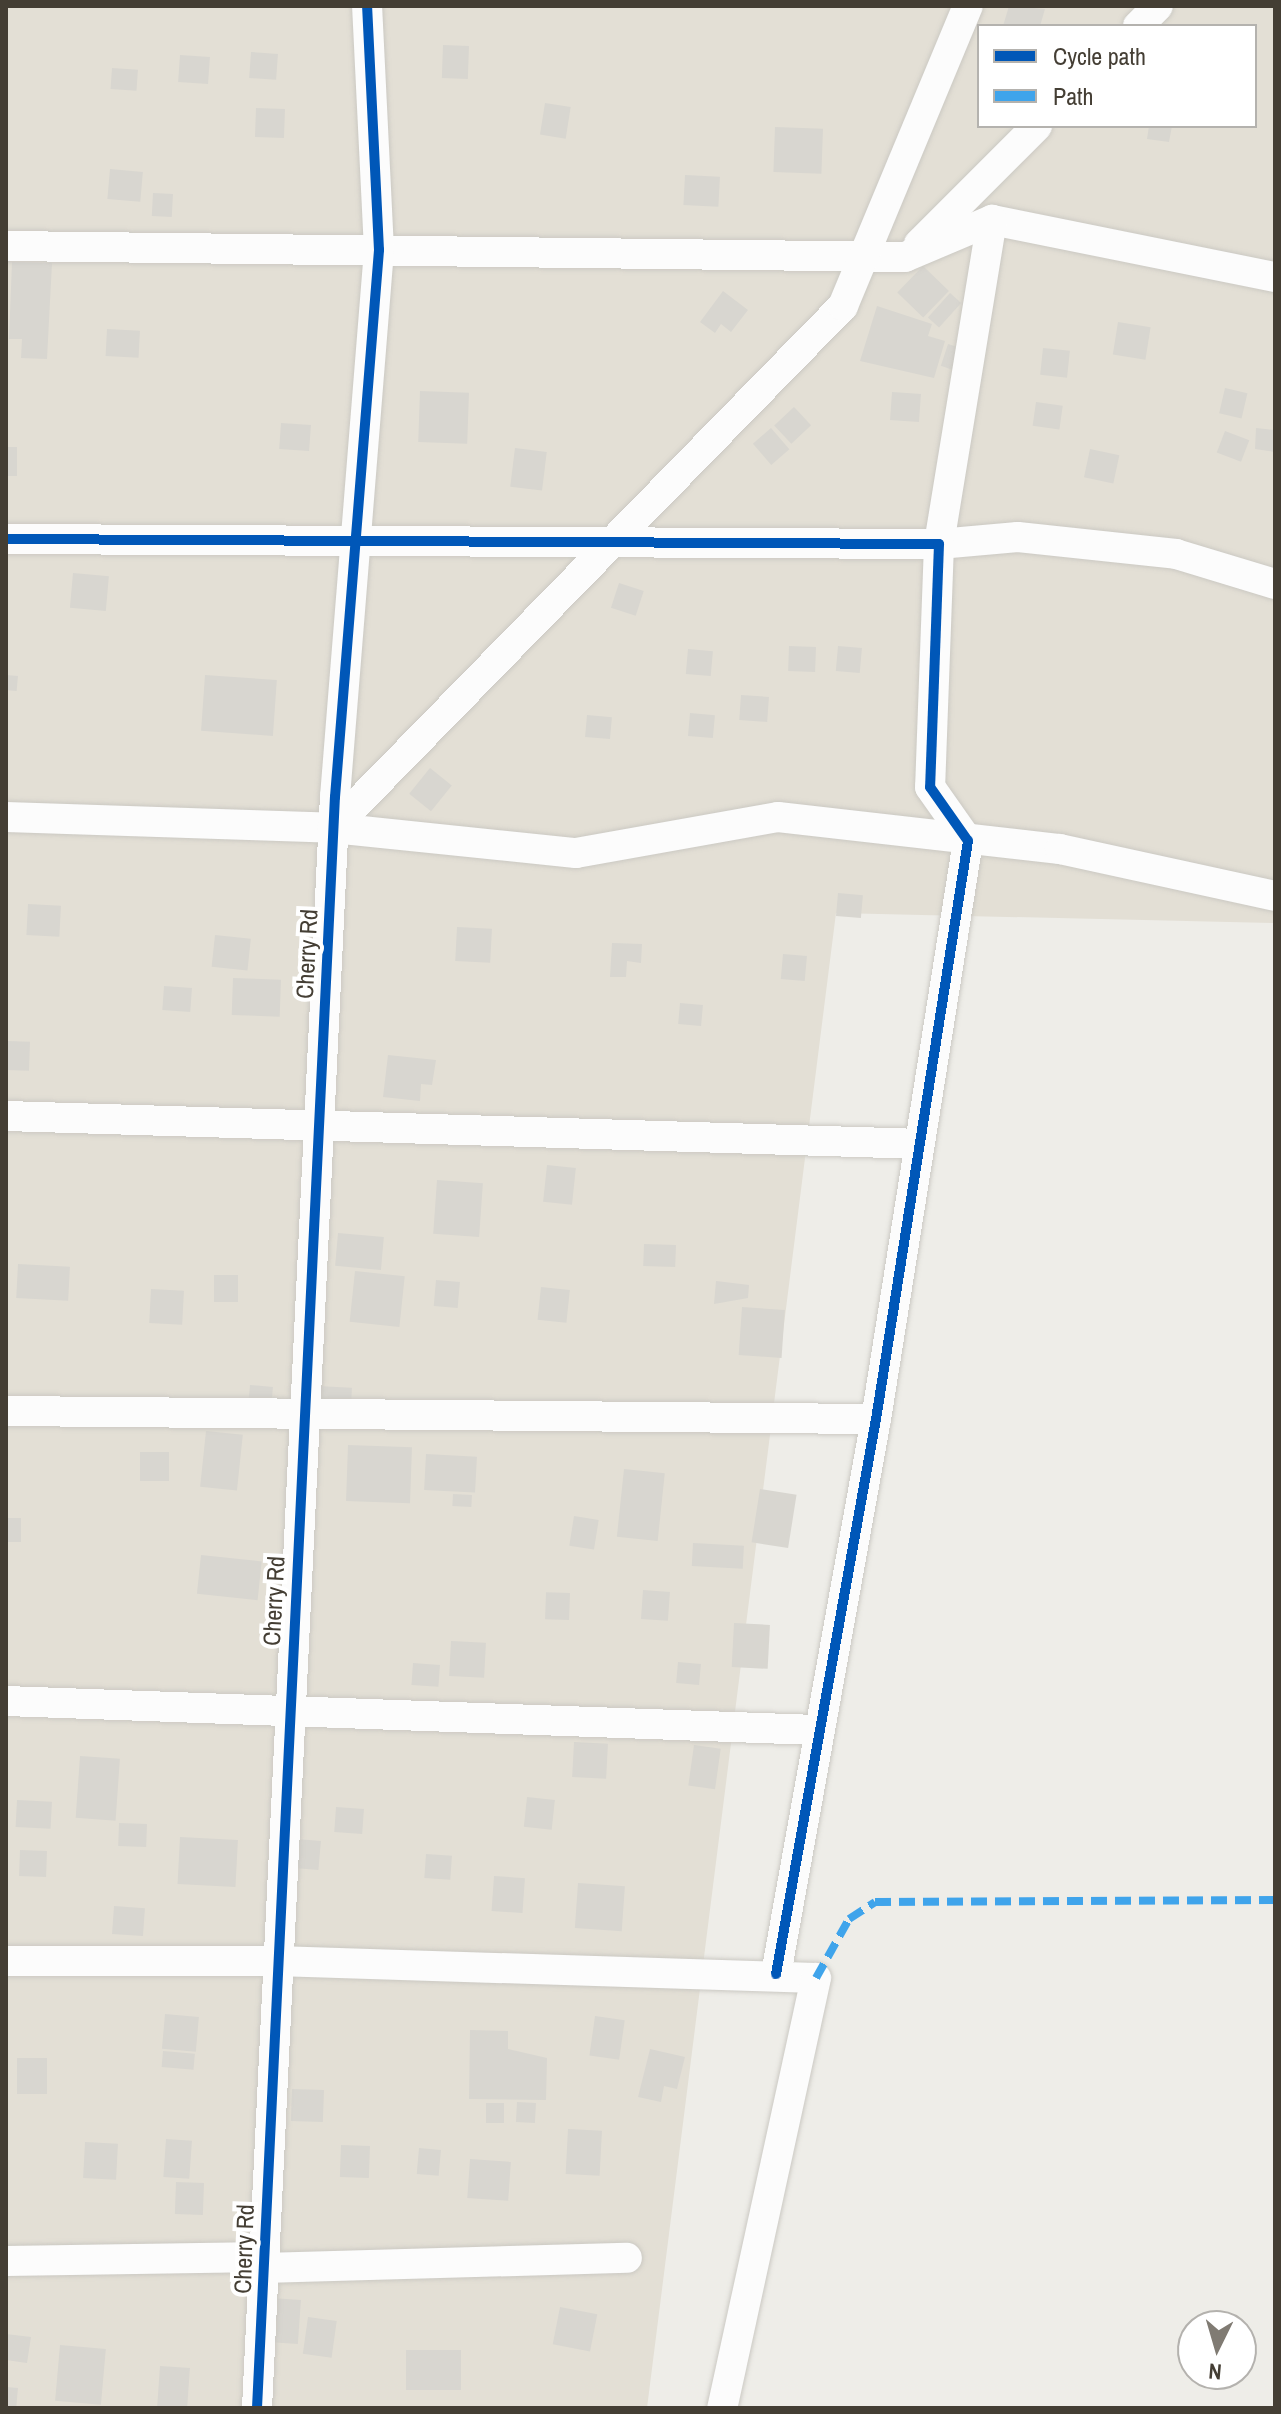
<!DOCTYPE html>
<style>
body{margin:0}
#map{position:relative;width:1281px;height:2414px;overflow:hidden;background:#eeede8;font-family:"Archivo Narrow",sans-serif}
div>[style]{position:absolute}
.residential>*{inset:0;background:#e3dfd5}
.building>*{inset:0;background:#d8d6d0;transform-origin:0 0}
.roads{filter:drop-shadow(0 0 2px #cbc9c3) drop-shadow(0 0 2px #cbc9c3)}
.minor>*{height:30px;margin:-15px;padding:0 15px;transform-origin:15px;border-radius:15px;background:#fcfcfc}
.quiet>*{height:8px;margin-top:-4px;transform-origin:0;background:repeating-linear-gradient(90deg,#3fa4eb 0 16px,transparent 0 24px)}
.cycleway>*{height:10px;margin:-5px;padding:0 5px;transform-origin:5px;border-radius:5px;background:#0057b8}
span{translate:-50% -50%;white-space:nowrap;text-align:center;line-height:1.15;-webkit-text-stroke:8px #fff;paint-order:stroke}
.street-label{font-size:24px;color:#443e34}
.frame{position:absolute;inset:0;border:8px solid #443e34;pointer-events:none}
.legend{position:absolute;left:977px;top:24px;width:280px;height:104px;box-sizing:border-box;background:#fff;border:2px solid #b4b2ae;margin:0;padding:10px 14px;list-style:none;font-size:24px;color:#443e34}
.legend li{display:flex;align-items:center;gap:16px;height:40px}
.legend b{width:40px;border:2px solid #b4b2ae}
.north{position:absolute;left:1177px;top:2310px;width:80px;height:80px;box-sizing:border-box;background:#fff;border:2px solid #b4b2ae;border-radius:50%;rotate:185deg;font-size:22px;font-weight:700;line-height:32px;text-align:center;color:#443e34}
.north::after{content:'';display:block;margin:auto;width:28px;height:36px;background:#807b73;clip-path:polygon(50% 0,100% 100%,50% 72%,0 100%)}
</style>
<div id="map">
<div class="residential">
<i style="clip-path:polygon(evenodd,6px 6px,1275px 6px,1275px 923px,836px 913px,647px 2408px,6px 2408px,6px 6px,979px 26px,1255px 26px,1255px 126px,979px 126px,979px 26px)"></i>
</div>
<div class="building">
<i style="clip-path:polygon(1009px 6px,1045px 9px,1040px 26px,1003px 26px)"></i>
<i style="left:443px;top:45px;width:26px;height:33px;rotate:2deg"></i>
<i style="left:251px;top:52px;width:27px;height:26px;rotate:4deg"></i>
<i style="left:180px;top:55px;width:30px;height:27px;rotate:4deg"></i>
<i style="left:112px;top:68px;width:26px;height:21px;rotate:4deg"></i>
<i style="left:545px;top:103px;width:26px;height:32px;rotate:9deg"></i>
<i style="left:256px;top:108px;width:29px;height:29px;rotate:2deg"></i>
<i style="clip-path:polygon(1149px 126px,1172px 126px,1169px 142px,1147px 139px)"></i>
<i style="left:775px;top:127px;width:48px;height:45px;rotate:2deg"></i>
<i style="left:110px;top:169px;width:33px;height:30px;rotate:5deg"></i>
<i style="left:685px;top:175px;width:35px;height:30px;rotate:3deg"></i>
<i style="left:153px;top:193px;width:20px;height:23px;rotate:3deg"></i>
<i style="clip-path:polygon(12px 262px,52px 263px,47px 359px,21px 358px,22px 339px,9px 339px)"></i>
<i style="left:923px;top:266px;width:36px;height:37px;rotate:44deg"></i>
<i style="clip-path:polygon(723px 291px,748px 310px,731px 332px,721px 324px,715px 333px,700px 322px)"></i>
<i style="left:950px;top:293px;width:15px;height:33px;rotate:42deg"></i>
<i style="clip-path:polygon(877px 306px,932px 324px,928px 336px,945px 341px,934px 378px,860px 361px)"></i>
<i style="left:1118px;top:322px;width:33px;height:33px;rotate:9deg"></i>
<i style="left:107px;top:329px;width:33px;height:27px;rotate:3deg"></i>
<i style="left:948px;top:344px;width:13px;height:23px;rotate:18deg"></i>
<i style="left:1043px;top:348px;width:27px;height:27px;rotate:6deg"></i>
<i style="left:1225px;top:388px;width:23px;height:26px;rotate:13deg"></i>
<i style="left:420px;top:391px;width:49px;height:51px;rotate:2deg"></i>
<i style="left:892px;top:392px;width:29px;height:28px;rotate:4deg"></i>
<i style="left:1036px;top:402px;width:27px;height:24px;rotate:8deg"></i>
<i style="left:794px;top:407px;width:25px;height:27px;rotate:47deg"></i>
<i style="left:281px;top:423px;width:30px;height:26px;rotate:4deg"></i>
<i style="left:771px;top:428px;width:28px;height:24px;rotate:49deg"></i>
<i style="clip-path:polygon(1256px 428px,1275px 430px,1275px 452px,1255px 449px)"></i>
<i style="left:1225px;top:431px;width:26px;height:23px;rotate:21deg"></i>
<i style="left:6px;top:447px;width:11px;height:29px"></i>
<i style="left:515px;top:448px;width:32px;height:39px;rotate:7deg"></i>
<i style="left:1090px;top:449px;width:30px;height:29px;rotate:12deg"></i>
<i style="left:73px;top:573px;width:36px;height:35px;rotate:5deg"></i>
<i style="left:619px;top:583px;width:26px;height:26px;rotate:18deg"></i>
<i style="left:789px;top:646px;width:27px;height:25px;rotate:2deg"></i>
<i style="left:838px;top:646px;width:24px;height:25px;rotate:5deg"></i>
<i style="left:688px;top:649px;width:25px;height:25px;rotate:5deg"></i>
<i style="left:6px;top:675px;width:12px;height:15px;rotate:5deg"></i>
<i style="left:205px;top:675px;width:72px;height:56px;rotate:4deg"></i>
<i style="left:741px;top:695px;width:28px;height:25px;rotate:4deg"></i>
<i style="left:690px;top:713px;width:25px;height:23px;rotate:5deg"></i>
<i style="left:587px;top:715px;width:25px;height:22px;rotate:5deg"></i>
<i style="left:430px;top:768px;width:28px;height:33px;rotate:39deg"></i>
<i style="left:838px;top:893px;width:25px;height:23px;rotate:5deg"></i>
<i style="left:28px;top:904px;width:33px;height:31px;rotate:3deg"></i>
<i style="left:457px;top:927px;width:35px;height:34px;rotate:3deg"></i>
<i style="left:215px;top:935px;width:36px;height:32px;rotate:6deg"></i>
<i style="clip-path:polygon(612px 943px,642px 944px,641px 963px,627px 961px,626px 977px,610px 977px)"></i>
<i style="left:783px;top:954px;width:24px;height:25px;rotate:5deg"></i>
<i style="left:233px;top:978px;width:48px;height:37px;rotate:2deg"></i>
<i style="left:164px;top:986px;width:28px;height:24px;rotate:4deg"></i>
<i style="left:680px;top:1003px;width:23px;height:21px;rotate:5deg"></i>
<i style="left:7px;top:1041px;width:23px;height:29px;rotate:2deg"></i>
<i style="clip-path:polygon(388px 1055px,436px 1060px,432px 1085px,421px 1084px,420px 1101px,383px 1097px)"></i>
<i style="left:547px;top:1165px;width:29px;height:37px;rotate:6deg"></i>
<i style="left:437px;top:1180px;width:46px;height:54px;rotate:4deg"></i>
<i style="left:338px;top:1233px;width:46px;height:33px;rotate:5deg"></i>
<i style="left:644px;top:1244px;width:32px;height:22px;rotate:2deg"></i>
<i style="left:18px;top:1264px;width:52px;height:34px;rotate:3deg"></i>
<i style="left:355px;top:1271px;width:50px;height:51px;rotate:6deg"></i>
<i style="left:214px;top:1275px;width:24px;height:27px"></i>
<i style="left:436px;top:1280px;width:24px;height:26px;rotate:5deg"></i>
<i style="clip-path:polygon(716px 1281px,749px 1285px,748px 1298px,714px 1304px)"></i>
<i style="left:541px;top:1287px;width:29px;height:33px;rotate:6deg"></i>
<i style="left:151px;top:1289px;width:33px;height:34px;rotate:3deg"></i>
<i style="left:742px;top:1307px;width:43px;height:48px;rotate:4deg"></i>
<i style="left:250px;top:1385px;width:23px;height:21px;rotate:5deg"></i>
<i style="left:317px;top:1386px;width:35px;height:22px;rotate:3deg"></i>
<i style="left:206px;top:1431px;width:37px;height:56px;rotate:6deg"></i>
<i style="left:348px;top:1445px;width:64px;height:56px;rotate:2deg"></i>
<i style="left:140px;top:1452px;width:29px;height:29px"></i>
<i style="left:426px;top:1454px;width:51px;height:36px;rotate:3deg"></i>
<i style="left:624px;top:1469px;width:41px;height:68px;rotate:6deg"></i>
<i style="left:760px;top:1489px;width:37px;height:54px;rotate:9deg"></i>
<i style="left:453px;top:1494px;width:19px;height:12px;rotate:3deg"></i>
<i style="left:574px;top:1516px;width:25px;height:30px;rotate:9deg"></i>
<i style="left:6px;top:1518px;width:15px;height:24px"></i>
<i style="left:693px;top:1543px;width:51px;height:23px;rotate:3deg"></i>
<i style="left:201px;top:1555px;width:61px;height:39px;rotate:6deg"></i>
<i style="left:643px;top:1590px;width:27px;height:29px;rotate:4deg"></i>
<i style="left:570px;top:1593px;width:27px;height:24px;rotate:92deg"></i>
<i style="left:734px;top:1623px;width:36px;height:44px;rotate:3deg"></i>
<i style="left:451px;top:1641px;width:35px;height:35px;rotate:3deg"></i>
<i style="left:678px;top:1662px;width:23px;height:21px;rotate:5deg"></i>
<i style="left:413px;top:1663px;width:27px;height:22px;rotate:4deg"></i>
<i style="left:574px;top:1742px;width:34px;height:35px;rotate:3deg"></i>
<i style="left:694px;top:1745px;width:27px;height:41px;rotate:8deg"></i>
<i style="left:80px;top:1756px;width:40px;height:62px;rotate:4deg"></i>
<i style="left:527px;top:1797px;width:28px;height:30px;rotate:6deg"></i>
<i style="left:17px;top:1800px;width:35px;height:27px;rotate:3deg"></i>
<i style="left:336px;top:1807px;width:28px;height:25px;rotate:4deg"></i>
<i style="left:119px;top:1823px;width:28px;height:23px;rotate:2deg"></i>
<i style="left:180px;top:1837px;width:58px;height:47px;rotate:3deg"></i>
<i style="left:297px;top:1839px;width:24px;height:29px;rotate:5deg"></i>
<i style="left:20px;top:1850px;width:27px;height:26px;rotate:2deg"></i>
<i style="left:426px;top:1854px;width:26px;height:24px;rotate:4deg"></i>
<i style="left:494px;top:1876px;width:31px;height:35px;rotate:4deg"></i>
<i style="left:578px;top:1883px;width:47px;height:45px;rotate:4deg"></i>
<i style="left:114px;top:1906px;width:31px;height:28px;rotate:4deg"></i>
<i style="left:165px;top:2014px;width:34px;height:35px;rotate:5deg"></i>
<i style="left:595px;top:2016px;width:30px;height:40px;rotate:8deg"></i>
<i style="clip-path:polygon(470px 2030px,508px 2031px,508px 2049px,547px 2058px,546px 2100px,469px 2099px)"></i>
<i style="clip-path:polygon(650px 2049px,685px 2057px,677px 2089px,664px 2086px,661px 2102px,638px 2097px)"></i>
<i style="left:163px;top:2051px;width:32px;height:16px;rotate:5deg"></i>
<i style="left:17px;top:2058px;width:30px;height:36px"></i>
<i style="left:292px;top:2089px;width:32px;height:32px;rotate:2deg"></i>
<i style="left:517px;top:2102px;width:19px;height:20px;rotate:3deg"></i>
<i style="left:486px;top:2103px;width:18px;height:20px"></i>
<i style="left:568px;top:2129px;width:34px;height:45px;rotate:3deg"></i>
<i style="left:166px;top:2139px;width:26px;height:38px;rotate:4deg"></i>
<i style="left:85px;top:2142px;width:33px;height:36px;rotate:3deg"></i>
<i style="left:341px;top:2145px;width:29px;height:32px;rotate:2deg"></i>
<i style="left:419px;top:2148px;width:22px;height:26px;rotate:5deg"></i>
<i style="left:470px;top:2159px;width:41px;height:39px;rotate:4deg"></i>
<i style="left:176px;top:2182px;width:28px;height:32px;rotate:2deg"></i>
<i style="left:271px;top:2298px;width:30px;height:44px;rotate:4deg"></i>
<i style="left:560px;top:2307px;width:38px;height:38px;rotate:11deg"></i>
<i style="left:308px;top:2317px;width:29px;height:37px;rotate:8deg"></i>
<i style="clip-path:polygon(6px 2334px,31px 2337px,27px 2363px,6px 2360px)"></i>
<i style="left:60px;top:2345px;width:46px;height:56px;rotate:5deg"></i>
<i style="left:406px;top:2350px;width:55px;height:40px"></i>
<i style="left:160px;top:2366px;width:30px;height:42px;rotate:4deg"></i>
<i style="left:6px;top:2387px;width:12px;height:21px;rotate:5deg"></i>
</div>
<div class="roads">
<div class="minor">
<i style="left:1138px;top:26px;width:28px;rotate:-45deg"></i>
<i style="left:992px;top:220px;width:289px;rotate:11.4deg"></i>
<i style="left:919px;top:244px;width:167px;rotate:-45deg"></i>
<i style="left:6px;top:246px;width:899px;rotate:0.7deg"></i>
<i style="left:905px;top:257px;width:95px;rotate:-23deg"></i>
<i style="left:992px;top:220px;width:328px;rotate:99.3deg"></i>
<i style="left:939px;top:544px;width:79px;rotate:-5.1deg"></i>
<i style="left:1018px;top:537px;width:159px;rotate:6.1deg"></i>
<i style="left:1176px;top:554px;width:103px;rotate:16.9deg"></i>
<i style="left:6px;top:539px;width:933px;rotate:0.31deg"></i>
<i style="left:939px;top:544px;width:243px;rotate:92.1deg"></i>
<i style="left:930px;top:787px;width:66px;rotate:54.9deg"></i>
<i style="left:968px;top:841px;width:585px;rotate:99.04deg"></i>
<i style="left:876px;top:1419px;width:564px;rotate:100.21deg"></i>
<i style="left:6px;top:817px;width:327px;rotate:1.9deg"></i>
<i style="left:333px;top:828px;width:244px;rotate:5.9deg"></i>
<i style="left:576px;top:853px;width:205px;rotate:-10.1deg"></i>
<i style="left:778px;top:817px;width:284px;rotate:6.5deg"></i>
<i style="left:1060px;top:849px;width:220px;rotate:12.3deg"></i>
<i style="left:333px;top:828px;width:730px;rotate:-45.67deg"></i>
<i style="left:843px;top:306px;width:325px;rotate:-67.4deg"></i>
<i style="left:6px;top:1116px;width:914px;rotate:1.75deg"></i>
<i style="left:6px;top:1411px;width:870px;rotate:0.53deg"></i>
<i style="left:6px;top:1701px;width:811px;rotate:2.05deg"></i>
<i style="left:6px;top:1961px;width:270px"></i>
<i style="left:276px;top:1961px;width:540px;rotate:1.8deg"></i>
<i style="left:816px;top:1978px;width:440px;rotate:102.3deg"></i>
<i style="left:6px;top:2261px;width:258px;rotate:-0.9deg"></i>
<i style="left:263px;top:2268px;width:364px;rotate:-1.6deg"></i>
<i style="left:257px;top:2408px;width:1613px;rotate:-87.23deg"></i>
<i style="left:335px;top:797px;width:549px;rotate:-85.4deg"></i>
<i style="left:379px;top:250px;width:244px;rotate:-92.8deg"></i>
</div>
</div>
<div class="quiet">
<i style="left:816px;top:1978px;width:68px;rotate:-60.8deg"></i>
<i style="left:849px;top:1919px;width:31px;rotate:-33deg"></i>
<i style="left:875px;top:1902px;width:400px;rotate:-0.3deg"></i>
</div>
<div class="cycleway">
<i style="left:6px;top:539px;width:933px;rotate:0.31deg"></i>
<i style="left:939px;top:544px;width:243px;rotate:92.1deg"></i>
<i style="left:930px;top:787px;width:66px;rotate:54.9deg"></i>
<i style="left:968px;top:841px;width:585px;rotate:99.04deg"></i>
<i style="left:876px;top:1419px;width:564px;rotate:100.21deg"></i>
<i style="left:257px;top:2408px;width:1613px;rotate:-87.23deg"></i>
<i style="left:335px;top:797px;width:549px;rotate:-85.4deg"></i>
<i style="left:379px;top:250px;width:244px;rotate:-92.8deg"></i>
</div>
<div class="street-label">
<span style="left:307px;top:954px;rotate:-87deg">Cherry Rd</span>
<span style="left:274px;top:1601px;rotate:-87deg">Cherry Rd</span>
<span style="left:244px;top:2249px;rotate:-88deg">Cherry Rd</span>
</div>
<div class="frame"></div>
<ul class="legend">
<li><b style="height:10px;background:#0057b8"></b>Cycle path</li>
<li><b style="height:10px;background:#3fa4eb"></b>Path</li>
</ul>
<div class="north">N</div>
</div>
